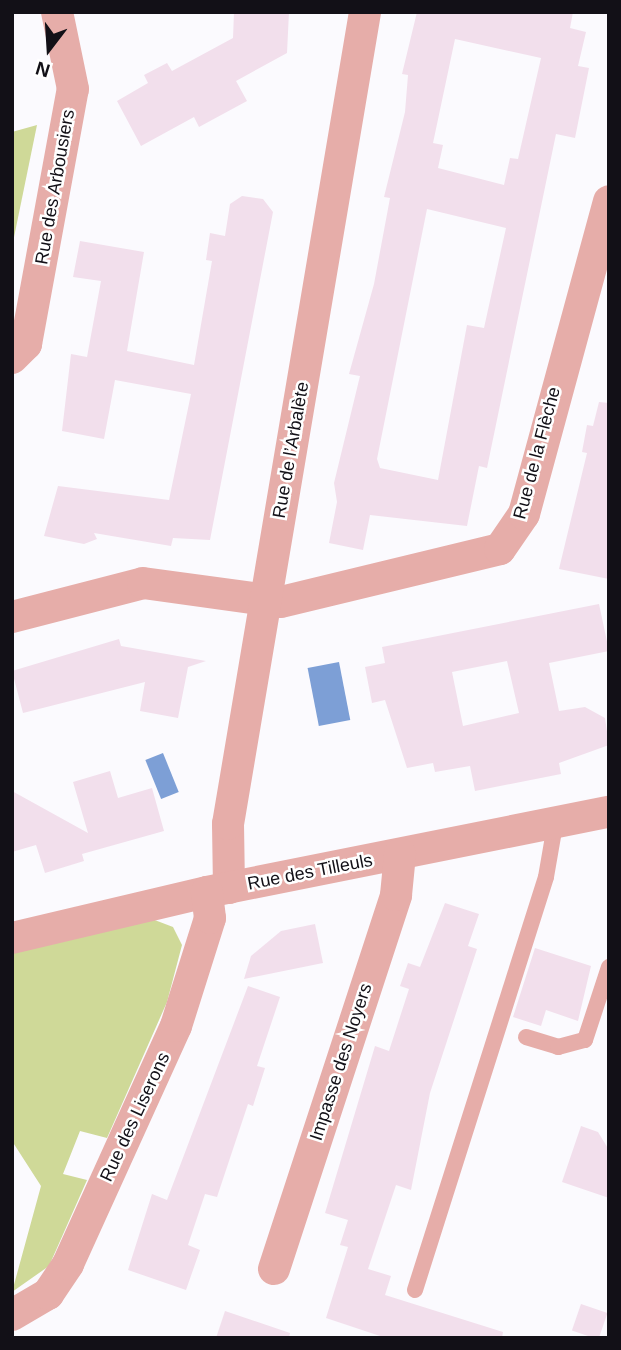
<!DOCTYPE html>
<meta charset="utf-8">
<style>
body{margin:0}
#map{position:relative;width:621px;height:1350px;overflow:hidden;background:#fbfafe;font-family:Helvetica,sans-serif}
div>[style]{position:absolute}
.green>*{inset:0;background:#cfd998}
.water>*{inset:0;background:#7d9fd6;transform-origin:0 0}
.building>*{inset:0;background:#f2dfec;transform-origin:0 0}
.service>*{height:16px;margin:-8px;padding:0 8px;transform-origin:8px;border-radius:8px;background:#e6ada9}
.minor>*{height:32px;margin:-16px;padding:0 16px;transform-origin:16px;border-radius:16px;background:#e6ada9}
span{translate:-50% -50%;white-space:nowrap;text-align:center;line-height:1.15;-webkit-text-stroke:5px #fff;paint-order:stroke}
.street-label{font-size:18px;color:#121017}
.frame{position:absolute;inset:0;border:14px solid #121017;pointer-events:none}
.north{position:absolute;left:14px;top:14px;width:70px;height:70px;-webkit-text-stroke:5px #fff;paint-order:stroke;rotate:197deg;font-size:19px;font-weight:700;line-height:28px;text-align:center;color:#121017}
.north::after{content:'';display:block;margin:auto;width:24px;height:32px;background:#121017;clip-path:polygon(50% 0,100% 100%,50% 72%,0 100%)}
</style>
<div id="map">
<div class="green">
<i style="clip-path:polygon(37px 125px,12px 247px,12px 132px)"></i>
<i style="clip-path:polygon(152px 919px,173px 927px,182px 945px,167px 1002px,107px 1138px,80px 1131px,63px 1174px,87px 1180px,49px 1266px,12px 1292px,41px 1186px,12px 1141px,12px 951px)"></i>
</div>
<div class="water">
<i style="left:339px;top:662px;width:59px;height:32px;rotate:79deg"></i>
<i style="left:163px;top:753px;width:42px;height:19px;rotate:68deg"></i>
</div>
<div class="building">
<i style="clip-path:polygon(234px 12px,289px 12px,287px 53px,236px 81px,247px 101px,199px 127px,194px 117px,141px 146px,117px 101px,148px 83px,144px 75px,167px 63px,172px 71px,233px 38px)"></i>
<i style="clip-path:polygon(evenodd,417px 12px,573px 12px,570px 28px,586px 32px,578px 66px,589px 68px,575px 138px,556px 134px,487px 468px,479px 466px,467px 526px,370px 515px,363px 550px,329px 543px,337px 502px,334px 483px,360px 376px,349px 374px,374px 284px,390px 198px,384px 197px,405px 112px,408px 75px,402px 74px,417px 12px,455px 39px,541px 58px,518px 159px,510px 158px,504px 185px,438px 168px,443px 145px,433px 143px,455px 39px,417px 12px,427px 209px,506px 228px,484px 328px,467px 325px,438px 480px,380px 468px,377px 459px,427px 209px)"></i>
<i style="clip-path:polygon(242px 196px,263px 199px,273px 212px,210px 540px,173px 538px,171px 546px,94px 533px,97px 539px,84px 544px,44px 536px,58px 486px,169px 500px,191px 394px,115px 380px,104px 439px,62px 431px,71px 354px,87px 357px,101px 281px,73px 277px,80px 241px,144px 252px,127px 351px,194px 365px,212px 261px,206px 260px,210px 233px,225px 236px,230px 204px)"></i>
<i style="clip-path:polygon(599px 402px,609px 403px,609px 579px,559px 569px,587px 453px,582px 452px,587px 425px,593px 426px)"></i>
<i style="clip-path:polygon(evenodd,599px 604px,609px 651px,549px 663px,559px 711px,585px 707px,605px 718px,609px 745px,559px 763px,561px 774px,475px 791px,470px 766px,435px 772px,433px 763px,407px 768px,385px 700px,372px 703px,365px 667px,385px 663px,382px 647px,599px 604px,507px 661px,519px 713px,463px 726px,452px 672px,507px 661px)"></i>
<i style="clip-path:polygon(119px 639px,121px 646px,206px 661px,188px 667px,178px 718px,140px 711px,145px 682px,23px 713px,12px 671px)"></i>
<i style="clip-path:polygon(110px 771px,118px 798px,152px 788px,164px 831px,82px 854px,84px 861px,45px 873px,36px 845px,12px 852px,12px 791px,88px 833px,73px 782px)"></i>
<i style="clip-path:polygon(445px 903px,479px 914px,468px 946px,477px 949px,430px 1093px,411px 1190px,396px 1185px,368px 1269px,391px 1276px,385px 1295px,503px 1332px,502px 1338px,386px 1338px,326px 1318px,348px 1247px,340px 1245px,348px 1220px,325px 1213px,375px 1046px,389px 1051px,409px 989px,400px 986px,408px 963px,420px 967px)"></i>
<i style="clip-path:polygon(315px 924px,323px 963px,244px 979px,251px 956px,281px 931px)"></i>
<i style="clip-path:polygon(535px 948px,591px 966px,578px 1021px,546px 1010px,541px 1026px,513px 1017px)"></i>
<i style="clip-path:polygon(248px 986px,280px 997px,257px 1066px,265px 1068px,253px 1106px,248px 1104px,217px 1197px,205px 1194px,188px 1245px,200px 1250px,186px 1290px,128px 1270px,152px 1194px,167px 1200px)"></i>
<i style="clip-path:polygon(581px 1126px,598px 1132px,609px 1150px,609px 1198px,562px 1182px)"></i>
<i style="left:581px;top:1304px;width:28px;height:28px;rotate:19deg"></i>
<i style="clip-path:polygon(225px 1311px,290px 1333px,289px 1338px,216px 1338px)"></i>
</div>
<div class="service">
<i style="left:526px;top:1037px;width:34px;rotate:17deg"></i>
<i style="left:558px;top:1047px;width:28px;rotate:-15deg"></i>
<i style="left:585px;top:1040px;width:77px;rotate:-71.8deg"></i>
<i style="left:415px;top:1290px;width:433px;rotate:-72.4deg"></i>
<i style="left:546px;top:877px;width:53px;rotate:-80.2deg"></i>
</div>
<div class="minor">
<i style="left:12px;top:358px;width:20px;rotate:-45deg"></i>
<i style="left:26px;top:344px;width:259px;rotate:-79.6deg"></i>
<i style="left:73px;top:89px;width:79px;rotate:-101.7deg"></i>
<i style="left:12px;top:617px;width:135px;rotate:-14.5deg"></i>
<i style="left:143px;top:583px;width:139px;rotate:7.8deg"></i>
<i style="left:281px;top:602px;width:225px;rotate:-13.6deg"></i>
<i style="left:500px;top:549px;width:42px;rotate:-55.6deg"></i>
<i style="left:524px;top:514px;width:324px;rotate:-74.8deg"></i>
<i style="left:229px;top:888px;width:64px;rotate:-90.9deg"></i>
<i style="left:228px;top:824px;width:823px;rotate:-80.42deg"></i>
<i style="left:12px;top:938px;width:200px;rotate:-13.3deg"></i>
<i style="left:207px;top:892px;width:410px;rotate:-11.3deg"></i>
<i style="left:274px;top:1269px;width:393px;rotate:-71.9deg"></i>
<i style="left:396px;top:895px;width:41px;rotate:-84.4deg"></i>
<i style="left:12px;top:1315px;width:42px;rotate:-30.3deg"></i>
<i style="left:48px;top:1294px;width:36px;rotate:-56deg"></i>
<i style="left:68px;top:1264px;width:261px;rotate:-65.6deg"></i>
<i style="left:176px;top:1026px;width:113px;rotate:-72.5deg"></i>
<i style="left:210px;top:918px;width:26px;rotate:-97deg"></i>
</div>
<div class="street-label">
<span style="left:55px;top:187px;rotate:-80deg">Rue des Arbousiers</span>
<span style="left:291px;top:450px;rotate:-80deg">Rue de l’Arbalète</span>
<span style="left:537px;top:453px;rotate:-75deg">Rue de la Flèche</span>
<span style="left:310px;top:872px;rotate:-11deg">Rue des Tilleuls</span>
<span style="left:341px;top:1062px;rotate:-72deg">Impasse des Noyers</span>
<span style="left:135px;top:1117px;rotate:-65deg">Rue des Liserons</span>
</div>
<div class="frame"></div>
<div class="north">N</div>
</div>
